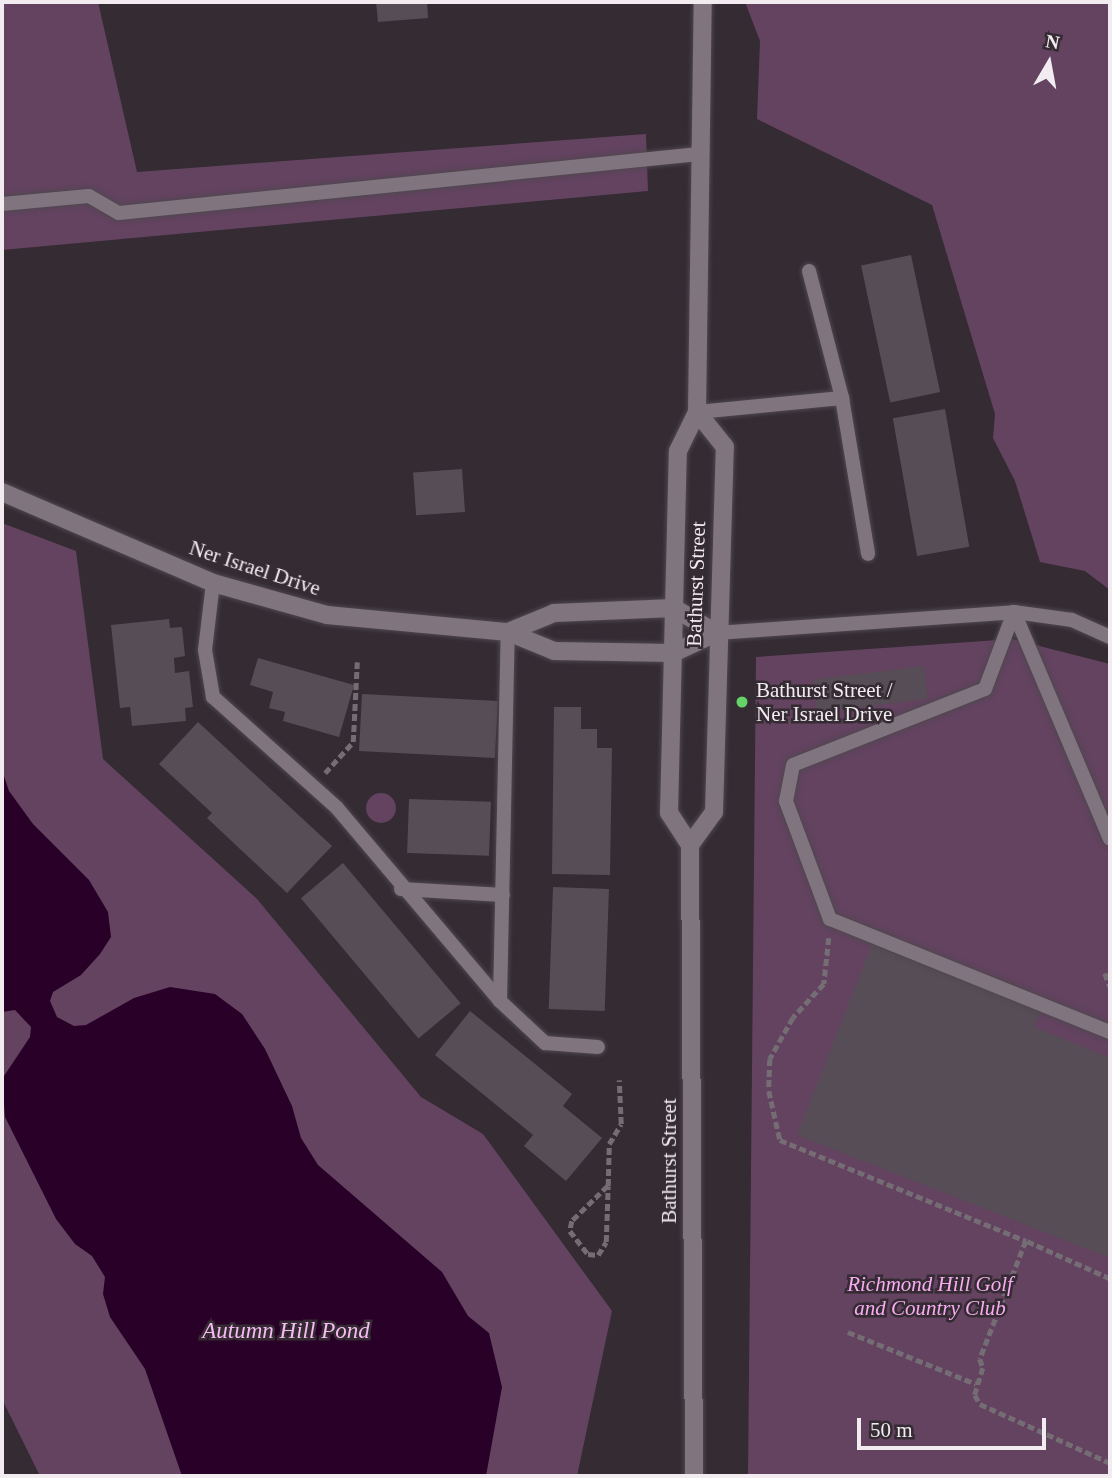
<!DOCTYPE html>
<style>
body{margin:0}
#map{position:relative;width:1112px;height:1478px;overflow:hidden;background:#342b33;font-family:"Times New Roman",serif}
div>[style]{position:absolute}
.green>*{inset:0;background:#634360}
.round{border-radius:50%}
.water>*{inset:0;background:#290028}
.building>*{inset:0;background:#574d56;transform-origin:0 0}
.path>*{height:4.5px;margin-top:-2.25px;transform-origin:0;background:repeating-linear-gradient(90deg,#756d74 0 7px,transparent 0 10.5px)}
.roads{filter:drop-shadow(0 0 2px #4f474e) drop-shadow(0 0 2px #4f474e)}
.lane>*{height:14px;margin:-7px;padding:0 7px;transform-origin:7px;border-radius:7px;background:#80757f}
.street>*{height:18px;margin:-9px;padding:0 9px;transform-origin:9px;border-radius:9px;background:#80757f}
.secondary>*{height:18px;margin:-9px;padding:0 9px;transform-origin:9px;border-radius:9px;background:#80757f}
.dots>*{width:19px;height:19px;translate:-50% -50%;box-sizing:border-box;border:4px solid #342b33;border-radius:50%}
span{translate:-50% -50%;white-space:nowrap;text-align:center;line-height:1.15;-webkit-text-stroke:5px #342b33;paint-order:stroke}
.street-label{font-size:21px;color:#f2ecf1}
.poi-label{font-size:21px;color:#f2ecf1}
.left{translate:0 -50%;text-align:left}
.park-label{font-size:21px;color:#f9acf2;font-style:italic}
.water-label{font-size:23px;color:#f8baf2;font-style:italic}
.frame{position:absolute;inset:0;border:4px solid #f2ecf1;pointer-events:none}
.north{position:absolute;left:1014px;top:28px;width:70px;height:70px;-webkit-text-stroke:5px #342b33;paint-order:stroke;rotate:10deg;font-size:19px;font-weight:700;line-height:28px;text-align:center;color:#f2ecf1}
.north::after{content:'';display:block;margin:auto;width:24px;height:32px;background:#f2ecf1;clip-path:polygon(50% 0,100% 100%,50% 72%,0 100%)}
.scale{position:absolute;left:857px;top:1418px;width:189px;height:32px;box-sizing:border-box;border:4px solid #f2ecf1;border-top:0;padding-left:9px;font-size:21px;line-height:24px;white-space:nowrap;color:#f2ecf1;-webkit-text-stroke:5px #342b33;paint-order:stroke}
</style>
<div id="map">
<div class="green">
<i style="clip-path:polygon(2px 2px,98px 2px,137px 172px,646px 134px,648px 191px,2px 250px)"></i>
<i style="clip-path:polygon(745px 2px,1110px 2px,1110px 590px,1085px 571px,1040px 562px,1015px 481px,993px 438px,995px 414px,932px 205px,757px 119px,760px 41px)"></i>
<i style="clip-path:polygon(2px 523px,76px 551px,103px 759px,257px 899px,421px 1097px,483px 1134px,612px 1311px,577px 1476px,40px 1476px,2px 1399px)"></i>
<i style="clip-path:polygon(1012px 639px,1110px 664px,1110px 1476px,748px 1476px,756px 657px)"></i>
<i class="round" style="left:366px;top:793px;width:30px;height:30px"></i>
</div>
<div class="water">
<i style="clip-path:polygon(2px 770px,9px 791px,33px 824px,89px 880px,108px 912px,111px 937px,100px 954px,81px 975px,53px 992px,50px 1001px,57px 1017px,74px 1026px,86px 1025px,134px 998px,170px 987px,215px 994px,242px 1014px,265px 1049px,292px 1106px,301px 1138px,318px 1165px,442px 1272px,468px 1316px,489px 1333px,502px 1387px,486px 1476px,182px 1476px,145px 1369px,110px 1317px,103px 1294px,105px 1277px,92px 1256px,75px 1244px,56px 1219px,5px 1117px,2px 1079px,30px 1037px,31px 1027px,15px 1010px,2px 1012px)"></i>
</div>
<div class="building">
<i style="clip-path:polygon(376px 2px,427px 2px,428px 18px,378px 22px)"></i>
<i style="left:911px;top:255px;width:140px;height:51px;rotate:78deg"></i>
<i style="left:945px;top:409px;width:140px;height:53px;rotate:80deg"></i>
<i style="left:462px;top:469px;width:43px;height:49px;rotate:86deg"></i>
<i style="clip-path:polygon(169px 619px,170px 628px,182px 627px,185px 656px,174px 658px,175px 673px,189px 671px,193px 707px,185px 708px,186px 721px,132px 726px,130px 707px,120px 708px,111px 625px)"></i>
<i style="clip-path:polygon(258px 658px,354px 685px,339px 737px,283px 721px,285px 712px,269px 708px,273px 692px,250px 685px)"></i>
<i style="left:924px;top:666px;width:33px;height:112px;rotate:83deg"></i>
<i style="left:362px;top:694px;width:136px;height:57px;rotate:3deg"></i>
<i style="clip-path:polygon(554px 707px,581px 707px,581px 729px,597px 729px,597px 748px,612px 748px,610px 875px,552px 874px)"></i>
<i style="clip-path:polygon(198px 722px,332px 846px,287px 893px,207px 818px,212px 813px,159px 764px)"></i>
<i style="left:409px;top:799px;width:82px;height:54px;rotate:2deg"></i>
<i style="left:343px;top:863px;width:183px;height:55px;rotate:50deg"></i>
<i style="left:553px;top:887px;width:56px;height:122px;rotate:2deg"></i>
<i style="clip-path:polygon(872px 944px,1041px 1011px,1034px 1027px,1110px 1058px,1110px 1258px,797px 1135px)"></i>
<i style="clip-path:polygon(470px 1011px,572px 1094px,563px 1106px,602px 1138px,566px 1181px,524px 1146px,533px 1135px,435px 1055px)"></i>
</div>
<div class="path">
<i style="left:325px;top:773px;width:42px;rotate:-47.9deg"></i>
<i style="left:353px;top:742px;width:80px;rotate:-87.1deg"></i>
<i style="left:829px;top:938px;width:46px;rotate:96.2deg"></i>
<i style="left:824px;top:984px;width:46px;rotate:132.4deg"></i>
<i style="left:793px;top:1018px;width:47px;rotate:119.3deg"></i>
<i style="left:770px;top:1059px;width:32px;rotate:92deg"></i>
<i style="left:769px;top:1091px;width:50px;rotate:77.3deg"></i>
<i style="left:780px;top:1140px;width:266px;rotate:22.3deg"></i>
<i style="left:1105px;top:973px;width:15px;rotate:70deg"></i>
<i style="left:608px;top:1186px;width:50px;rotate:135.8deg"></i>
<i style="left:572px;top:1221px;width:10px;rotate:101deg"></i>
<i style="left:570px;top:1231px;width:29px;rotate:52deg"></i>
<i style="left:588px;top:1254px;width:10px;rotate:6deg"></i>
<i style="left:598px;top:1255px;width:15px;rotate:-58deg"></i>
<i style="left:606px;top:1242px;width:56px;rotate:-88deg"></i>
<i style="left:608px;top:1186px;width:42px;rotate:-88.6deg"></i>
<i style="left:609px;top:1144px;width:23px;rotate:-59deg"></i>
<i style="left:621px;top:1124px;width:44px;rotate:-92.6deg"></i>
<i style="left:1110px;top:1279px;width:92px;rotate:-155.7deg"></i>
<i style="left:1026px;top:1241px;width:127px;rotate:111.3deg"></i>
<i style="left:980px;top:1359px;width:9px;rotate:72deg"></i>
<i style="left:983px;top:1368px;width:28px;rotate:107deg"></i>
<i style="left:975px;top:1395px;width:10px;rotate:61deg"></i>
<i style="left:980px;top:1404px;width:143px;rotate:24.4deg"></i>
<i style="left:848px;top:1332px;width:138px;rotate:22.1deg"></i>
</div>
<div class="roads">
<div class="lane">
<i style="left:2px;top:204px;width:87px;rotate:-5.3deg"></i>
<i style="left:89px;top:196px;width:34px;rotate:30deg"></i>
<i style="left:119px;top:213px;width:583px;rotate:-5.81deg"></i>
<i style="left:809px;top:271px;width:131px;rotate:75.4deg"></i>
<i style="left:842px;top:398px;width:158px;rotate:80.5deg"></i>
<i style="left:697px;top:412px;width:146px;rotate:-5.5deg"></i>
<i style="left:213px;top:583px;width:67px;rotate:96.8deg"></i>
<i style="left:205px;top:650px;width:48px;rotate:80.3deg"></i>
<i style="left:213px;top:697px;width:166px;rotate:41.8deg"></i>
<i style="left:337px;top:808px;width:253px;rotate:49.8deg"></i>
<i style="left:500px;top:1001px;width:62px;rotate:43deg"></i>
<i style="left:545px;top:1043px;width:53px;rotate:4.3deg"></i>
<i style="left:716px;top:633px;width:299px;rotate:-4deg"></i>
<i style="left:1014px;top:612px;width:246px;rotate:67.1deg"></i>
<i style="left:1110px;top:637px;width:42px;rotate:-155.9deg"></i>
<i style="left:1072px;top:620px;width:59px;rotate:-172.1deg"></i>
<i style="left:1014px;top:612px;width:82px;rotate:110.6deg"></i>
<i style="left:985px;top:689px;width:206px;rotate:158.4deg"></i>
<i style="left:793px;top:765px;width:37px;rotate:101deg"></i>
<i style="left:786px;top:801px;width:126px;rotate:69.6deg"></i>
<i style="left:830px;top:919px;width:302px;rotate:22deg"></i>
<i style="left:401px;top:889px;width:102px;rotate:3.4deg"></i>
<i style="left:500px;top:1001px;width:369px;rotate:-88.8deg"></i>
</div>
<div class="street">
<i style="left:2px;top:492px;width:230px;rotate:23.3deg"></i>
<i style="left:213px;top:583px;width:118px;rotate:15.7deg"></i>
<i style="left:327px;top:615px;width:182px;rotate:5.4deg"></i>
<i style="left:508px;top:632px;width:50px;rotate:22.4deg"></i>
<i style="left:554px;top:651px;width:119px;rotate:1deg"></i>
<i style="left:673px;top:653px;width:47px;rotate:-24.9deg"></i>
<i style="left:508px;top:632px;width:50px;rotate:-22.4deg"></i>
<i style="left:554px;top:613px;width:120px;rotate:-2.4deg"></i>
<i style="left:674px;top:608px;width:49px;rotate:30.8deg"></i>
</div>
<div class="secondary">
<i style="left:690px;top:845px;width:41px;rotate:-54deg"></i>
<i style="left:714px;top:812px;width:365px;rotate:-88.3deg"></i>
<i style="left:725px;top:447px;width:45px;rotate:-128.7deg"></i>
<i style="left:694px;top:1476px;width:631px;rotate:-90.36deg"></i>
<i style="left:690px;top:845px;width:38px;rotate:-123deg"></i>
<i style="left:669px;top:813px;width:362px;rotate:-88.6deg"></i>
<i style="left:678px;top:451px;width:43px;rotate:-64deg"></i>
<i style="left:697px;top:412px;width:410px;rotate:-89.2deg"></i>
</div>
</div>
<div class="dots">
<i style="left:742px;top:702px;background:#64d468"></i>
</div>
<div class="street-label">
<span style="left:255px;top:568px;rotate:18deg">Ner Israel Drive</span>
<span style="left:696px;top:584px;rotate:-88deg">Bathurst Street</span>
<span style="left:669px;top:1161px;rotate:-90deg">Bathurst Street</span>
</div>
<div class="poi-label">
<span class="left" style="left:756px;top:702px">Bathurst Street /<br>Ner Israel Drive</span>
</div>
<div class="park-label">
<span style="left:930px;top:1296px">Richmond Hill Golf<br>and Country Club</span>
</div>
<div class="water-label">
<span style="left:286px;top:1331px">Autumn Hill Pond</span>
</div>
<div class="frame"></div>
<div class="north">N</div>
<div class="scale">50 m</div>
</div>
